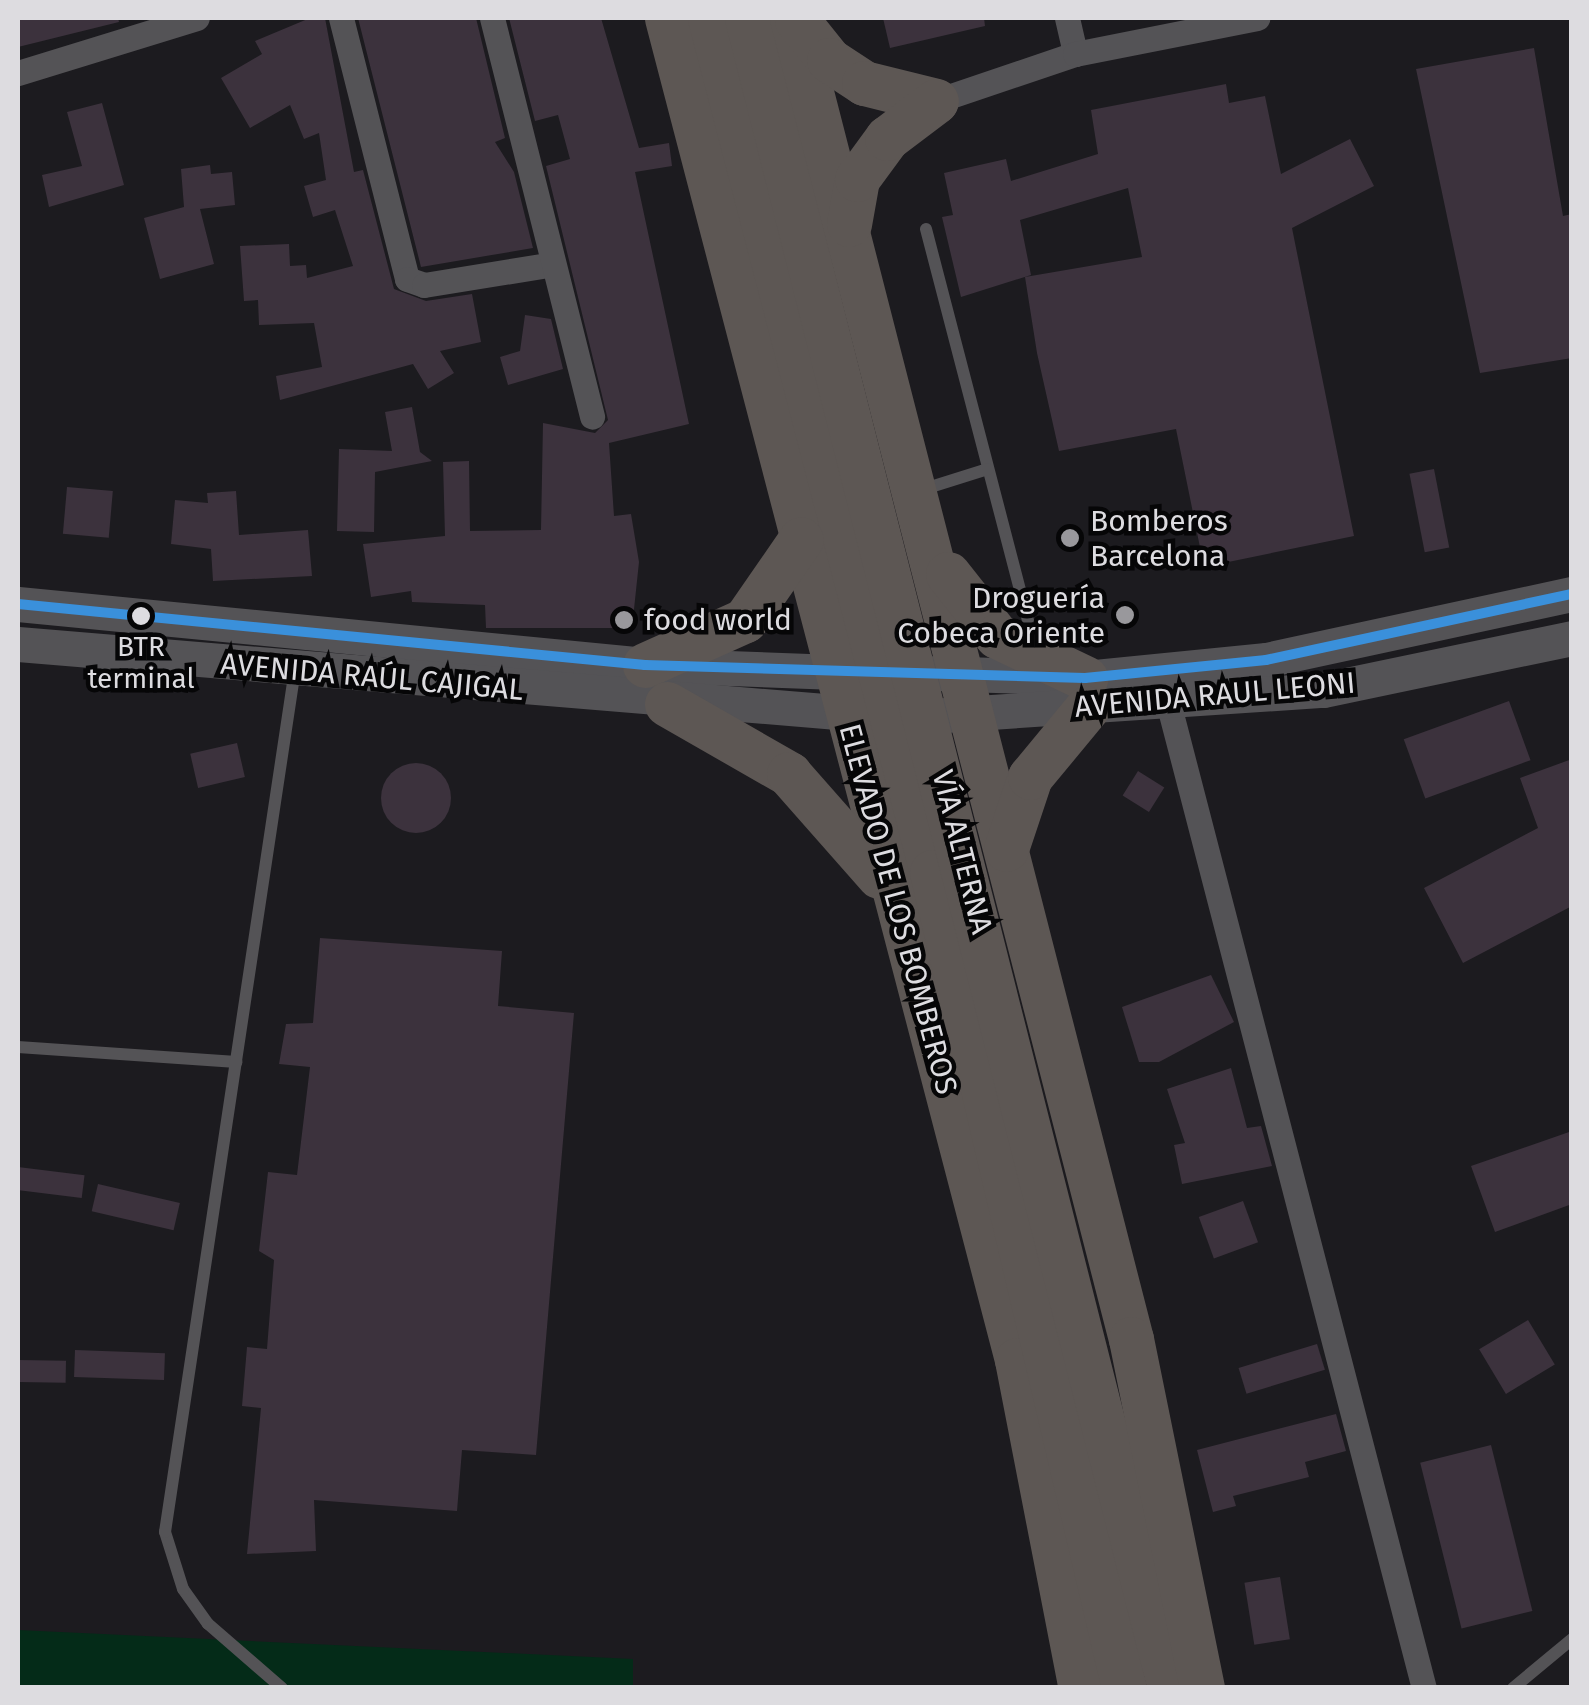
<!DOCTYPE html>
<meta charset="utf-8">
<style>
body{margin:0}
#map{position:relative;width:1589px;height:1705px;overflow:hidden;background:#1c1b1f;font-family:"Fira Sans",sans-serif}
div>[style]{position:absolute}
.green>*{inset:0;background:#042b18}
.building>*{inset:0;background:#3c323d;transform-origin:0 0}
.round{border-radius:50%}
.lane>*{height:12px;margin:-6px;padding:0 6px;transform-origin:6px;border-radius:6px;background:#545356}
.street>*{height:25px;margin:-12.5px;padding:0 12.5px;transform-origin:12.5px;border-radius:12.5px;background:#545356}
.secondary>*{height:35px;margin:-17.5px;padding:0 17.5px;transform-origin:17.5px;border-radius:17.5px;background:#545356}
.highway>*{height:45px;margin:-22.5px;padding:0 22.5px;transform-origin:22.5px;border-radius:22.5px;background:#5d5754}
.bus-1>*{height:10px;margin:-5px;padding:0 5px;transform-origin:5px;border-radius:5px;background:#3a90db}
.dots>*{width:28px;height:28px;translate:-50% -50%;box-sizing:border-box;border:5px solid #060607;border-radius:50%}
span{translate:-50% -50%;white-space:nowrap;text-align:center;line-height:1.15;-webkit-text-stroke:9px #060607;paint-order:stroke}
.bus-label{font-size:28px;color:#dddce0}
.poi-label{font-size:30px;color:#dddce0}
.left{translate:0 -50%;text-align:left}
.right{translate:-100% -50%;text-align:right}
.street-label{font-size:30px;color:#dddce0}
.frame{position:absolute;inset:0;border:20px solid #dddce0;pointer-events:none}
</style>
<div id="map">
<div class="green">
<i style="clip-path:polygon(18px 1630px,633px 1659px,633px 1688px,18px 1688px)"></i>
</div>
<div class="building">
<i style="clip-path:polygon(18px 18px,118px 18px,119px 22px,18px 47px)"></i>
<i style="clip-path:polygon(310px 18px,325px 18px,354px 172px,363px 170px,394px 289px,426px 301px,472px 294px,481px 342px,440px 351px,454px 373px,428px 389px,413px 364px,280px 400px,276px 376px,322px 367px,314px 323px,259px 325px,258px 300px,244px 301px,240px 246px,289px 244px,290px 266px,306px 265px,307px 278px,353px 266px,335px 210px,313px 217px,304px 186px,326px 180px,319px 133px,304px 139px,290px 105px,250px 128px,221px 78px,262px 54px,255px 41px)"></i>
<i style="clip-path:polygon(358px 18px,476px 18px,505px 138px,495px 142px,514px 172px,533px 248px,421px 267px)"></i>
<i style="clip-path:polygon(509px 18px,601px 18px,639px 148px,669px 143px,672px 166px,635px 172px,689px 424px,609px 443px,614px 516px,631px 514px,639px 562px,632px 628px,486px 628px,485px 605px,412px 602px,411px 591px,371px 597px,363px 544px,445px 536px,443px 462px,469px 461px,470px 531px,541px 530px,543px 423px,595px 433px,608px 420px,546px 166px,570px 159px,558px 115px,535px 121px)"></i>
<i style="clip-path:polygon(883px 18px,984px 18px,985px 26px,890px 48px)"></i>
<i style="clip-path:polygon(1534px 48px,1563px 216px,1572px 214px,1572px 358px,1480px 373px,1416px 69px)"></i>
<i style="clip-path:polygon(1226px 84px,1229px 103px,1265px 96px,1281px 174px,1350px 139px,1374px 186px,1292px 228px,1354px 536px,1204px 567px,1176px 429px,1059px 451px,1037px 353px,1025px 277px,1142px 257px,1128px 188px,1020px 220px,1031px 275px,961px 297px,942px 217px,953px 215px,944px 173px,1006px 159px,1011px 181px,1098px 154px,1091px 110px)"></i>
<i style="clip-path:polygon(102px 103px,124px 185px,49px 207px,42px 175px,82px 166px,67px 112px)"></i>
<i style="clip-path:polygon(210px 165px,211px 174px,232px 172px,235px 205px,200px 209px,214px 264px,160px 279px,144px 218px,184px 207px,181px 169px)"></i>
<i style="clip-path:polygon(525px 315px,551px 319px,563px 369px,508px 385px,500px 357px,520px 351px)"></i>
<i style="clip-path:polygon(412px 407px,420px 452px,432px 461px,375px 472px,374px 532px,337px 531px,339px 449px,392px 451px,385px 412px)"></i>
<i style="left:1434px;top:469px;width:80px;height:25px;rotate:79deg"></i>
<i style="left:67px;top:487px;width:46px;height:47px;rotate:5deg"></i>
<i style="clip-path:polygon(236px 491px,239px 535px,308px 530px,312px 576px,213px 581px,211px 549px,171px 544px,175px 500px,208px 503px,207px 493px)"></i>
<i style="left:1509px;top:701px;width:63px;height:112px;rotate:70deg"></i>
<i style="left:237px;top:743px;width:35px;height:48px;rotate:77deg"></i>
<i style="clip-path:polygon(1572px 759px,1572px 906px,1463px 963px,1424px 888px,1538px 828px,1520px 778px)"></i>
<i class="round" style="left:381px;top:763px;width:70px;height:70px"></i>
<i style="left:1138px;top:771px;width:31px;height:29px;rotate:32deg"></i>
<i style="clip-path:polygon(320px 938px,502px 951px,498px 1006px,574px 1013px,536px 1455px,462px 1450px,457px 1511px,314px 1500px,316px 1551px,247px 1554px,261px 1408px,242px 1406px,247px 1347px,267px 1349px,274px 1260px,259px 1251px,268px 1172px,297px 1175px,310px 1067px,279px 1064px,286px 1024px,313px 1023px)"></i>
<i style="clip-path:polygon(1211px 975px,1234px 1022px,1159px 1062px,1139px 1062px,1122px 1007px)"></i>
<i style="clip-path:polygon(1231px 1068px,1247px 1128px,1261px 1126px,1272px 1166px,1182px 1184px,1174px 1145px,1185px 1143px,1167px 1089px)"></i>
<i style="clip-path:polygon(1572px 1131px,1572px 1204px,1495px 1232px,1471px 1166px)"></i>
<i style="left:18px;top:1167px;width:67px;height:23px;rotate:7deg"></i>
<i style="left:98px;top:1184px;width:84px;height:28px;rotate:13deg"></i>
<i style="left:1243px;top:1201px;width:44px;height:47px;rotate:70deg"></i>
<i style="left:1528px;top:1320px;width:52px;height:57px;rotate:59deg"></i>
<i style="left:1317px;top:1344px;width:27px;height:82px;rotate:73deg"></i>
<i style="left:75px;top:1350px;width:90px;height:27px;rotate:2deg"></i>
<i style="left:18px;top:1360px;width:48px;height:22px;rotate:1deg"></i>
<i style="clip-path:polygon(1336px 1414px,1346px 1451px,1305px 1462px,1309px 1477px,1233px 1496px,1236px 1506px,1213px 1512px,1197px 1450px)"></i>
<i style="left:1491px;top:1445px;width:171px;height:73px;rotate:76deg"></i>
<i style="left:1280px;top:1577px;width:63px;height:36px;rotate:81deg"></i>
</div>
<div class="lane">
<i style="left:926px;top:229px;width:426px;rotate:75.4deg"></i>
<i style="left:921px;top:490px;width:70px;rotate:-17.4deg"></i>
<i style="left:18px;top:1047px;width:219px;rotate:3.9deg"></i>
<i style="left:282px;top:1688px;width:98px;rotate:-139.1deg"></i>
<i style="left:208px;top:1624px;width:43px;rotate:-125.5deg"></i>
<i style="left:183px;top:1589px;width:60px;rotate:-107.5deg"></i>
<i style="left:165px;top:1532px;width:873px;rotate:-81.43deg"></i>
<i style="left:1513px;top:1688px;width:77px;rotate:-39.7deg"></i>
</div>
<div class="street">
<i style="left:341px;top:18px;width:269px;rotate:75.8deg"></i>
<i style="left:407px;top:279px;width:18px;rotate:19deg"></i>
<i style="left:424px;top:285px;width:126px;rotate:-9.2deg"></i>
<i style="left:492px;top:18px;width:411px;rotate:75.9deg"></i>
<i style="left:1067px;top:18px;width:37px;rotate:77deg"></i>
<i style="left:18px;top:73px;width:187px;rotate:-17.1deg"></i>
<i style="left:936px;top:101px;width:147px;rotate:-18.7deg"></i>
<i style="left:1075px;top:54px;width:186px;rotate:-11.2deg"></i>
<i style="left:1168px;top:702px;width:1019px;rotate:75.45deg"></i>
</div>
<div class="secondary">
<i style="left:18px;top:604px;width:630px;rotate:5.56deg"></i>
<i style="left:645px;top:665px;width:218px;rotate:2.1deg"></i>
<i style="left:18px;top:644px;width:858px;rotate:4.75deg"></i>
<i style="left:935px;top:673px;width:150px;rotate:1.9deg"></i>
<i style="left:1085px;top:678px;width:182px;rotate:-5.7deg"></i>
<i style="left:1266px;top:660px;width:313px;rotate:-12.2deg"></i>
<i style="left:945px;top:715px;width:379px;rotate:-3.8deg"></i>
<i style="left:1323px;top:690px;width:254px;rotate:-11.8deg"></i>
</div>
<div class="highway">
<i style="left:667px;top:18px;width:1387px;rotate:75.38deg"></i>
<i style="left:1017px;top:1360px;width:334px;rotate:79deg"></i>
<i style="left:710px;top:18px;width:882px;rotate:75.43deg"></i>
<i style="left:932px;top:872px;width:838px;rotate:76.76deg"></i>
<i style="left:747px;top:18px;width:1723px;rotate:75.79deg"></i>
<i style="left:792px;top:18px;width:1364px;rotate:75.61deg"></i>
<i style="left:1131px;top:1339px;width:356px;rotate:78.5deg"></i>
<i style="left:797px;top:20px;width:51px;rotate:51.3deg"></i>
<i style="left:829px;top:60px;width:42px;rotate:33.3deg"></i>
<i style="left:864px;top:83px;width:74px;rotate:14deg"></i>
<i style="left:849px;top:224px;width:46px;rotate:-79.9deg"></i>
<i style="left:857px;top:179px;width:51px;rotate:-53.8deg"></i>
<i style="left:887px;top:138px;width:61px;rotate:-37.1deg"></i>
<i style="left:948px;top:574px;width:79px;rotate:51.7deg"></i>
<i style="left:997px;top:636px;width:98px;rotate:25.5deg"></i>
<i style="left:645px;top:665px;width:110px;rotate:-24.2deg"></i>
<i style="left:745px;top:620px;width:98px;rotate:-55.3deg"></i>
<i style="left:667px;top:704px;width:141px;rotate:29.8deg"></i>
<i style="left:789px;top:774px;width:136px;rotate:48.6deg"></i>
<i style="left:1006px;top:849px;width:76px;rotate:-71.6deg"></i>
<i style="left:1030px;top:777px;width:89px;rotate:-50.4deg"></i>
</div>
<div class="bus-1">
<i style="left:18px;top:604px;width:630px;rotate:5.56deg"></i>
<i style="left:645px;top:665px;width:440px;rotate:1.7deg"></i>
<i style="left:1085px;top:678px;width:182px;rotate:-5.7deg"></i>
<i style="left:1266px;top:660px;width:313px;rotate:-12.2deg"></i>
</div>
<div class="dots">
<i style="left:1070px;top:538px;background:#99989c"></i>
<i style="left:1125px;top:615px;background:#99989c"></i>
<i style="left:141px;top:616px;background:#dddce0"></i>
<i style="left:624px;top:620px;background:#99989c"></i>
</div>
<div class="bus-label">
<span style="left:141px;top:663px">BTR<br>terminal</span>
</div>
<div class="poi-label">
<span class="left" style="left:1090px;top:538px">Bomberos<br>Barcelona</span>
<span class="right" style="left:1105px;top:615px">Droguería<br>Cobeca Oriente</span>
<span class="left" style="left:644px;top:620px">food world</span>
</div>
<div class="street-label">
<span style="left:372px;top:677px;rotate:5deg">AVENIDA RAÚL CAJIGAL</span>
<span style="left:1215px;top:695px;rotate:-5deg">AVENIDA RAUL LEONI</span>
<span style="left:962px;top:852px;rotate:76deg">VÍA ALTERNA</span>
<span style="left:898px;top:909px;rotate:75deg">ELEVADO DE LOS BOMBEROS</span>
</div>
<div class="frame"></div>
</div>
